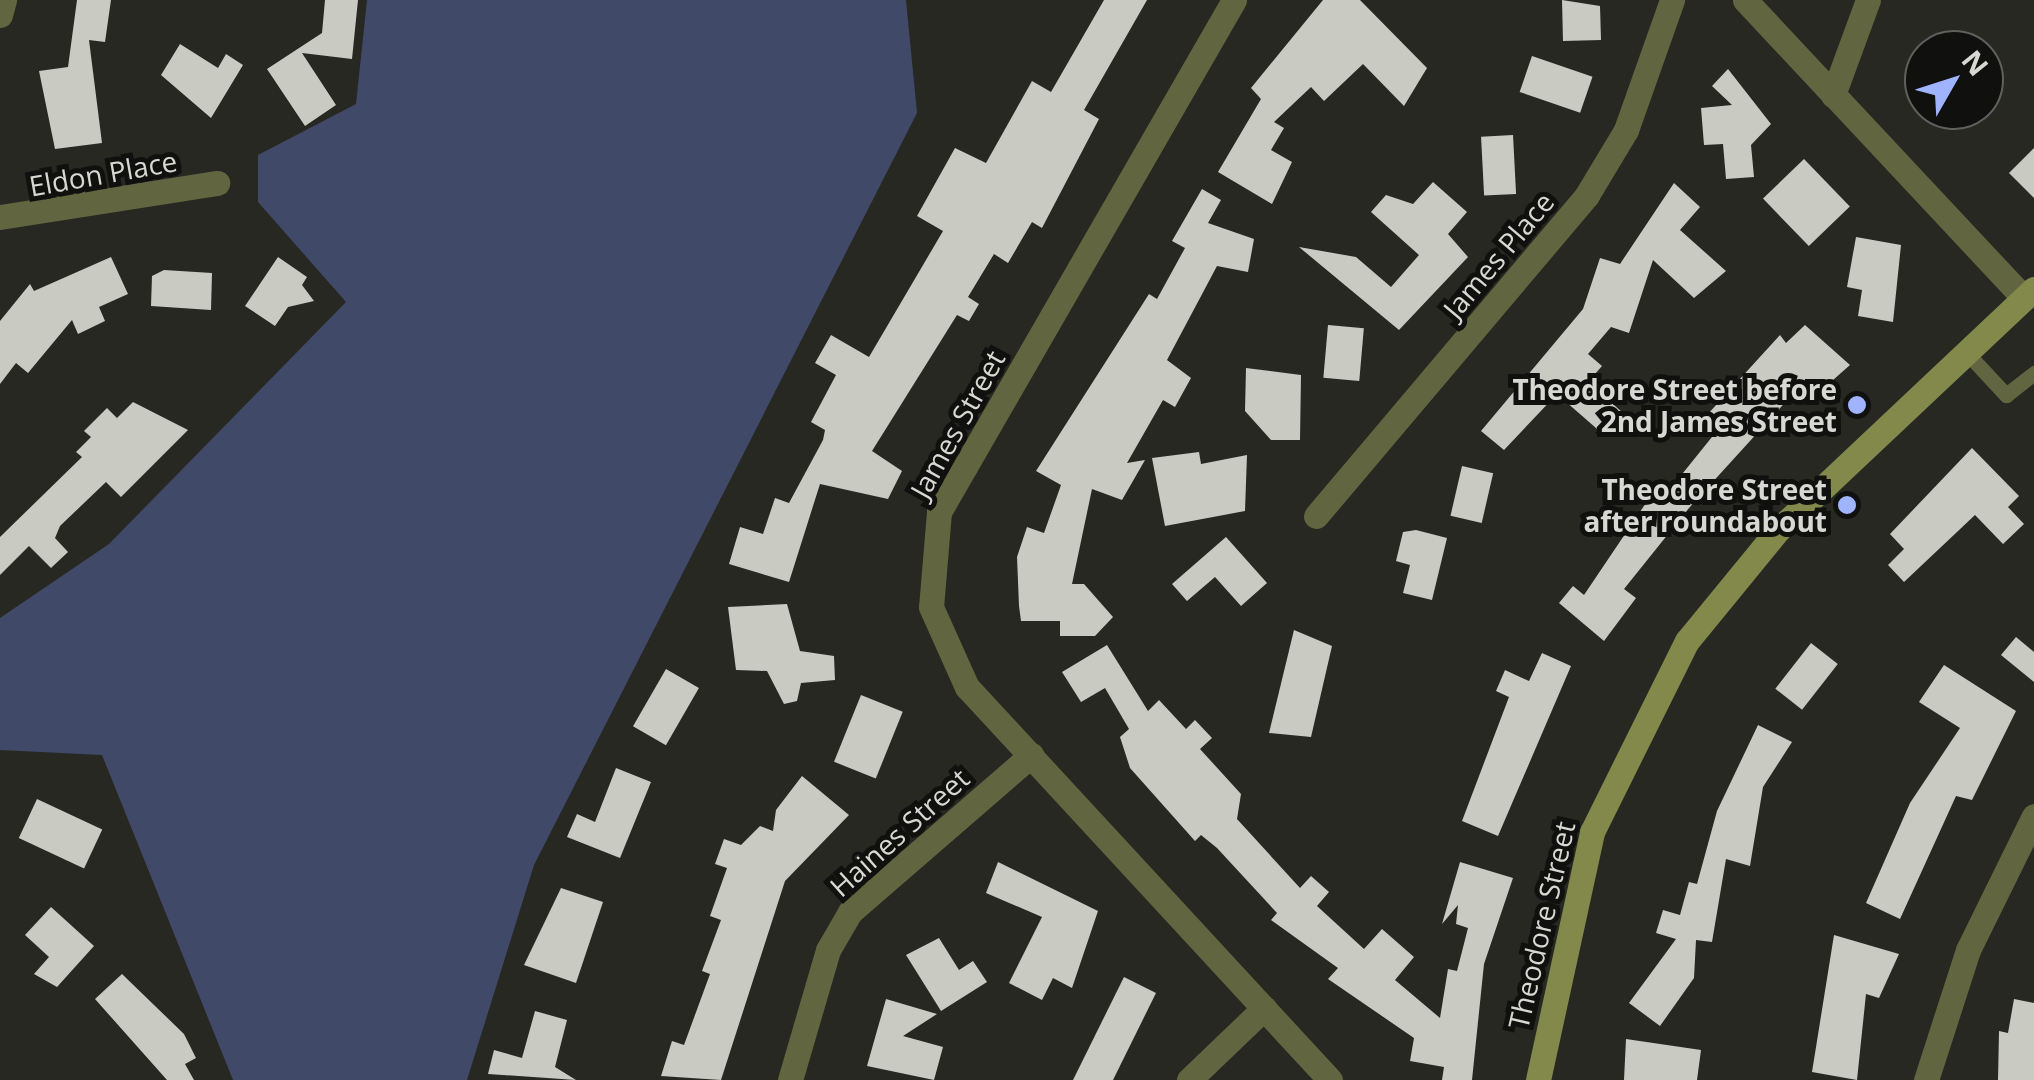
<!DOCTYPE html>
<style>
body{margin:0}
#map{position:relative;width:2034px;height:1080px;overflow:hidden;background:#272822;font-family:"Open Sans",sans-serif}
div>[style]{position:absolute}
.green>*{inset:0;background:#414968}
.building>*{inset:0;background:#c9cbc3;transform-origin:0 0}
.service>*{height:15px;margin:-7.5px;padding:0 7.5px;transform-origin:7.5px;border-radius:7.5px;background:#616640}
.minor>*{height:25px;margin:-12.5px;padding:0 12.5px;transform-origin:12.5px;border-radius:12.5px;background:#616640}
.secondary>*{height:25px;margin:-12.5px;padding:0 12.5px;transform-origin:12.5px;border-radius:12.5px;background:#82894b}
.dots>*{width:28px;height:28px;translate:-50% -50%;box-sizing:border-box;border:5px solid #10110e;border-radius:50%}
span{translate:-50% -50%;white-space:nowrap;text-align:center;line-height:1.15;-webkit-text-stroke:10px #10110e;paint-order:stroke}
.street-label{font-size:28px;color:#d7d8d4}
.poi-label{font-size:28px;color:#d7d8d4;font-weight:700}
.right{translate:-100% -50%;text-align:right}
.north{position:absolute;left:1904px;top:30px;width:100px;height:100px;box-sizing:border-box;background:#10110e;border:2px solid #60615d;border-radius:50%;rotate:51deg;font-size:28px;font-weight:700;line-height:40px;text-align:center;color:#d7d8d4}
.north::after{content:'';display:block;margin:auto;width:35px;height:45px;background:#a0b3fd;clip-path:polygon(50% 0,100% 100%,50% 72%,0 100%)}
</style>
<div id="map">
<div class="green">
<i style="clip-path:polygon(367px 0,906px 0,917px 113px,534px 865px,467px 1080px,233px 1080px,102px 755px,0 750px,0 618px,109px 544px,346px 302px,258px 202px,258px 155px,356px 104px)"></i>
</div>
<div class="building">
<i style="clip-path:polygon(111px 0,105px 42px,89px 40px,102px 143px,55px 149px,39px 71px,68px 67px,77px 0)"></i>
<i style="clip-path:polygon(325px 0,358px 0,352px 59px,302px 53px,336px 105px,305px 126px,267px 69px,322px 33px)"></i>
<i style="clip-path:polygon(1104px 0,1147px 0,1084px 110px,1099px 119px,1042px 228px,1032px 222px,1008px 263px,994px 254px,968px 297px,979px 304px,969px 321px,957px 315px,872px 451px,902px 471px,888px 499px,820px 484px,789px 582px,729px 564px,740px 527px,763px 534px,775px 498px,789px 503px,823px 440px,825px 430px,811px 422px,836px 375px,815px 363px,831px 335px,869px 357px,943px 231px,917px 216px,955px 148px,986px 163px,1032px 81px,1051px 92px)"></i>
<i style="clip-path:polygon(1323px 0,1360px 0,1427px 68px,1404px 106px,1363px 64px,1324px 101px,1311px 87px,1274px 122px,1284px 128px,1271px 150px,1292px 162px,1272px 204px,1218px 172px,1261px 99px,1251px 88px)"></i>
<i style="clip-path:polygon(1562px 0,1600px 6px,1601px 40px,1563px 41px)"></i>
<i style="clip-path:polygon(180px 44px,218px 68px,226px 54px,243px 65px,211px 118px,161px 75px)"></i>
<i style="left:1532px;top:56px;width:64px;height:38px;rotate:19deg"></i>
<i style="clip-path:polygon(1728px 69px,1771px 124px,1751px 145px,1754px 177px,1726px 179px,1723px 144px,1704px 145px,1701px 108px,1732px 105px,1712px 86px)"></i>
<i style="left:1513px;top:135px;width:59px;height:32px;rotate:87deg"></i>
<i style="clip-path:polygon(2034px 148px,2034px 198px,2009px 173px)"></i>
<i style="left:1804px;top:159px;width:66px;height:57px;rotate:46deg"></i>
<i style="clip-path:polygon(1433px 182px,1467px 212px,1448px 234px,1468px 257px,1399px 330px,1299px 247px,1356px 257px,1391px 287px,1419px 255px,1371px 212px,1386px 195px,1413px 204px)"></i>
<i style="clip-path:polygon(1674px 183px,1700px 207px,1680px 230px,1726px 271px,1694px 298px,1653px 260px,1629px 333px,1611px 327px,1588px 354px,1602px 366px,1588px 382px,1623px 413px,1604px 435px,1557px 394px,1504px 450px,1481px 431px,1583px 309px,1600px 258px,1620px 264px)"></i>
<i style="clip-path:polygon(1202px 189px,1221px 200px,1208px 223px,1254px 239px,1248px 272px,1217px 266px,1167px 360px,1191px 378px,1175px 407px,1163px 400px,1127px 463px,1145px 460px,1122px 500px,1092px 489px,1072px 584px,1084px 584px,1113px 617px,1095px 636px,1060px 636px,1060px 621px,1021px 621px,1019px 606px,1017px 557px,1027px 527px,1044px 533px,1061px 485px,1036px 471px,1149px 294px,1157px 299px,1185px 248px,1172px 241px)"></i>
<i style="clip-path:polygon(1856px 237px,1901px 245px,1893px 322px,1858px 316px,1862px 290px,1847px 287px)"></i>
<i style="clip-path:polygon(111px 257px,128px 294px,99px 307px,105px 321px,78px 334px,72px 320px,28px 373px,16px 363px,0 384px,0 321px,30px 284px,34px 291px)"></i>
<i style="clip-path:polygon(278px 257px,307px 277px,302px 285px,314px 301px,288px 307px,275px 326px,245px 306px)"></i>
<i style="clip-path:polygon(164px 270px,212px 273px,211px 310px,151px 306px,152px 276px)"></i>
<i style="left:1328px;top:325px;width:36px;height:53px;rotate:5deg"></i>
<i style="clip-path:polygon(1805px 325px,1850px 365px,1824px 388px,1816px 379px,1801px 385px,1689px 508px,1624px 589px,1636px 598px,1604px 641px,1559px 603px,1573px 586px,1584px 595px,1650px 497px,1658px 504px,1720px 427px,1707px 415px,1780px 335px,1786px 343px)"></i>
<i style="clip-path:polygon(1246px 368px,1301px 375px,1300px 440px,1271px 440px,1245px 411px)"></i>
<i style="clip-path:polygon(133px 402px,188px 430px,121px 497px,106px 482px,60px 526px,55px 538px,68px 552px,51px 568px,29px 546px,0 575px,0 537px,82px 457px,76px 452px,91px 437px,84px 431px,107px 408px,117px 418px)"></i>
<i style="clip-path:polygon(1972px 448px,2019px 496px,2008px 507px,2024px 524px,2003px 544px,1975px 515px,1904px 582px,1888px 565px,1904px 549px,1890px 534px)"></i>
<i style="clip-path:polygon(1199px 452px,1201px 464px,1247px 455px,1245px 511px,1165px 526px,1152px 458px)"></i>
<i style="left:1462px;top:466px;width:32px;height:51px;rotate:13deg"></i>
<i style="clip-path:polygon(1416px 530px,1447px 538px,1432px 600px,1403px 593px,1410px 565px,1396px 561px,1403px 532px)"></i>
<i style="clip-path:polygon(1226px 537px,1267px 583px,1241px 606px,1215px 577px,1187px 601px,1172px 584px)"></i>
<i style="clip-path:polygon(787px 604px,800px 651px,834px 656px,835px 680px,801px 683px,797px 701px,784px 704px,767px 671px,736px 670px,728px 607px)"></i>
<i style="clip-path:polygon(1294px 630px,1332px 646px,1311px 737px,1269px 733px)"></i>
<i style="clip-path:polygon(2016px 637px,2034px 652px,2034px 682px,2001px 655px)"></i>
<i style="left:1811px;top:643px;width:34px;height:58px;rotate:38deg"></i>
<i style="clip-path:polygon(1107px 645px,1148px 711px,1159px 700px,1186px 729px,1195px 720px,1212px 738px,1200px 749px,1241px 794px,1237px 819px,1300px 888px,1311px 876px,1329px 892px,1317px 906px,1364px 949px,1382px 929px,1414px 957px,1395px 980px,1440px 1018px,1448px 969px,1457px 971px,1468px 928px,1456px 924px,1458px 905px,1442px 924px,1460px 862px,1513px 878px,1484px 964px,1472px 1080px,1442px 1080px,1444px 1067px,1410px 1061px,1414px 1038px,1328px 979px,1338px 968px,1271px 920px,1277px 913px,1217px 848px,1201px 835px,1195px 841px,1130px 768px,1120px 737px,1129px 729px,1105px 688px,1081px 702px,1062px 672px)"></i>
<i style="clip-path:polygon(1542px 653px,1571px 666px,1498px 836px,1462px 821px,1509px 697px,1496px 691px,1505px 670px,1529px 681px)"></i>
<i style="clip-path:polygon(1944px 665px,2016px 711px,1972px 800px,1956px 796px,1900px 919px,1866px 903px,1910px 803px,1960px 728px,1919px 702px)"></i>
<i style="left:666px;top:669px;width:38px;height:66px;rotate:30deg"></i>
<i style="left:861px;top:695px;width:45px;height:72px;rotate:22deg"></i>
<i style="clip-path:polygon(1758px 725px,1792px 742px,1763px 787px,1750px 866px,1726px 859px,1712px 942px,1696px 940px,1694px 978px,1660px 1026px,1629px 1003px,1676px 939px,1656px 933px,1663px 910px,1680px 915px,1689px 882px,1697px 884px,1717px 811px)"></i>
<i style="clip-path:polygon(616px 768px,651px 782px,620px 858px,567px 837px,577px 814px,595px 822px)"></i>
<i style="clip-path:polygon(802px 776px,849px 815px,785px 881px,721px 1080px,661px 1076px,672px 1041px,684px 1045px,710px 974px,702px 971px,721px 920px,710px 916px,727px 868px,715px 864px,724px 839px,741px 845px,760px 826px,773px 831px,776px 810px)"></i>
<i style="left:37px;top:799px;width:72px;height:43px;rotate:25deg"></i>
<i style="clip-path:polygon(998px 862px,1098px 911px,1072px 988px,1053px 978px,1042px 1000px,1009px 983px,1042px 917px,986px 893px)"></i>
<i style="clip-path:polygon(561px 888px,603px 902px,576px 983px,524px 965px)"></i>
<i style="clip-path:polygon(51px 907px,94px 946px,57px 987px,34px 974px,49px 957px,25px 935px)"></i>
<i style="clip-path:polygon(1834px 935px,1899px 954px,1879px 998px,1866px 994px,1857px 1080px,1812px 1072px)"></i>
<i style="clip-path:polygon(939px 938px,959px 970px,973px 961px,987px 982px,941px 1011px,906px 955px)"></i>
<i style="clip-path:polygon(122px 974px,184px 1034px,196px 1058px,185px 1064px,194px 1080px,167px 1080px,95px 999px)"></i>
<i style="clip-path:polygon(1124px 977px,1156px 993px,1113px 1080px,1073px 1080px)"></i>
<i style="clip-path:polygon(886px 999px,937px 1014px,903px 1036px,943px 1047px,934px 1080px,867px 1066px)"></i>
<i style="clip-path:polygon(2014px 999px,2034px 1003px,2034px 1080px,1998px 1080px,1999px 1031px,2008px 1033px)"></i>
<i style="clip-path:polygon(535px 1011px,567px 1020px,555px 1067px,576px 1080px,488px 1074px,494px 1050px,522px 1058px)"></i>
<i style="clip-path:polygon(1626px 1039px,1701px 1050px,1697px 1080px,1624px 1080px)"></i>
</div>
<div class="service">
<i style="left:1966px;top:352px;width:59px;rotate:47.1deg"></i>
<i style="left:2006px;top:395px;width:36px;rotate:-38deg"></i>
</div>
<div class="minor">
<i style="left:1234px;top:0;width:591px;rotate:119.95deg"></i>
<i style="left:939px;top:512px;width:95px;rotate:94.8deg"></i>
<i style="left:931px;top:607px;width:88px;rotate:65.8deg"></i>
<i style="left:967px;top:687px;width:535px;rotate:47.27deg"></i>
<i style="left:1745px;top:0;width:408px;rotate:46.9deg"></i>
<i style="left:0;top:15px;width:16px;rotate:-75deg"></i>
<i style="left:1833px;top:95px;width:101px;rotate:-69.8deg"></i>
<i style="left:0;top:217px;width:220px;rotate:-8.9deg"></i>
<i style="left:1316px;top:516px;width:420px;rotate:-49.8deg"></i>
<i style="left:1587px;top:195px;width:76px;rotate:-59deg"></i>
<i style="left:1626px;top:130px;width:138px;rotate:-70.5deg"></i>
<i style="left:790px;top:1080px;width:135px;rotate:-73.7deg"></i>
<i style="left:828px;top:950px;width:44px;rotate:-59.9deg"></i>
<i style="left:850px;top:912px;width:240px;rotate:-40.9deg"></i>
<i style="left:1189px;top:1080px;width:104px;rotate:-43.8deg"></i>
<i style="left:1926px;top:1080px;width:137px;rotate:-72.1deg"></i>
<i style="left:1968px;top:950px;width:149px;rotate:-63.8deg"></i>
</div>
<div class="secondary">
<i style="left:1538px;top:1080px;width:254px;rotate:-77.7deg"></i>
<i style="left:1592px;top:832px;width:213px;rotate:-63.6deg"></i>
<i style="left:1687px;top:641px;width:142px;rotate:-50.7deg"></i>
<i style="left:1777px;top:531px;width:353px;rotate:-43.3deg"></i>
</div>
<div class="dots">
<i style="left:1857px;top:405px;background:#a0b3fd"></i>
<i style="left:1847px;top:505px;background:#a0b3fd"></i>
</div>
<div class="street-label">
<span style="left:103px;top:173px;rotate:-10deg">Eldon Place</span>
<span style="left:1498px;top:255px;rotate:-50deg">James Place</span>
<span style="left:957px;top:424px;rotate:-61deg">James Street</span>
<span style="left:899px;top:832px;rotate:-42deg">Haines Street</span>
<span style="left:1541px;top:925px;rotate:-77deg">Theodore Street</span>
</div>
<div class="poi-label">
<span class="right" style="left:1837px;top:405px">Theodore Street before<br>2nd James Street</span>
<span class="right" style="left:1827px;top:505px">Theodore Street<br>after roundabout</span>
</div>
<div class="north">N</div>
</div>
